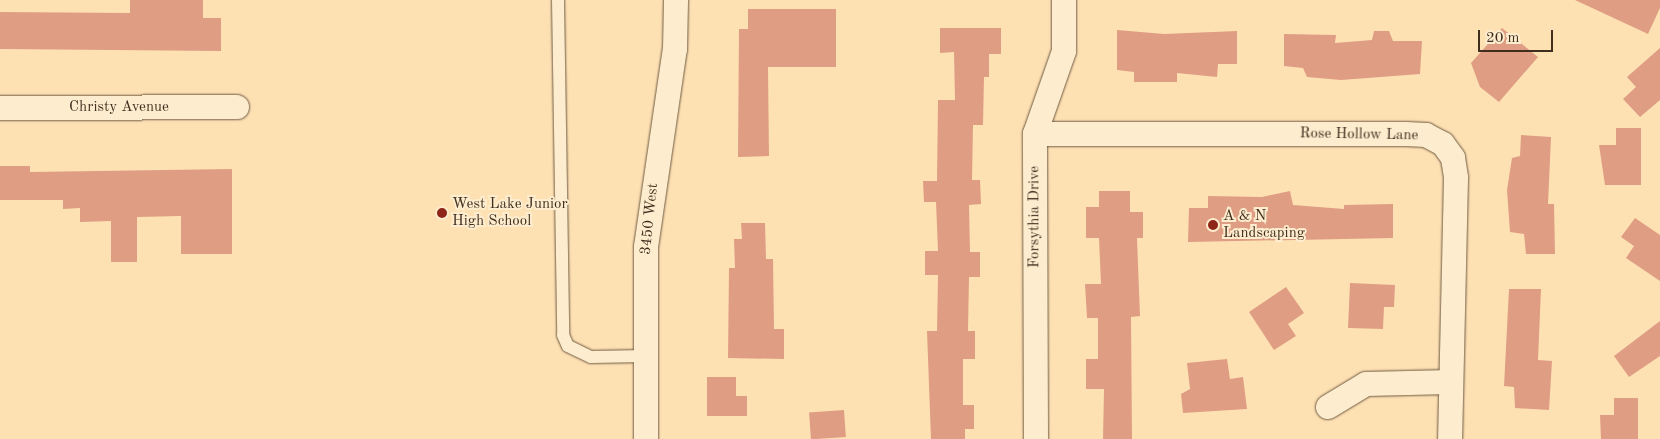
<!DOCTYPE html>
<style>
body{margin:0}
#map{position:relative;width:1660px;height:439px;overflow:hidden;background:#fee1b3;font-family:"Old Standard TT",serif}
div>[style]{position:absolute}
.building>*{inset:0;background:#df9d83;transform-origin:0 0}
.roads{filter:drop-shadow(0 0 1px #6f5b43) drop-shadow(0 0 1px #6f5b43)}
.service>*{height:12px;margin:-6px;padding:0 6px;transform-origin:6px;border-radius:6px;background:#feecce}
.minor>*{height:24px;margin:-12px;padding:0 12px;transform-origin:12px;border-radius:12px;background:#feecce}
.dots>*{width:14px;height:14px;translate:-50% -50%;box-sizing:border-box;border:2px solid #feecce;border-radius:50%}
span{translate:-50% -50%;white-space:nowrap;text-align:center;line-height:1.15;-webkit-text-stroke:4px #feecce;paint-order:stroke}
.street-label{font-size:15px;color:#3f2e1e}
.poi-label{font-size:15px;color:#3f2e1e}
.left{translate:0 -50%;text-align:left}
.scale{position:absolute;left:1478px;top:30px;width:75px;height:22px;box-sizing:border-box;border:2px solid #3f2e1e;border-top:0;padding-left:6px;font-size:15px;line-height:18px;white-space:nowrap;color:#3f2e1e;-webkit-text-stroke:4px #feecce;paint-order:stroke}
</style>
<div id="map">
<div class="building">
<i style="clip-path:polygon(130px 0,203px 0,203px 18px,221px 18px,221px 51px,0 49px,0 12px,130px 13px)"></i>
<i style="clip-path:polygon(1575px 0,1660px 0,1660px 8px,1648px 34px)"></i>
<i style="clip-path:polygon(748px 9px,836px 9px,836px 67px,768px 67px,769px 156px,738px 157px,739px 29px,748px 29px)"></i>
<i style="clip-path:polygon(940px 28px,1001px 28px,1001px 54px,989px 54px,989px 77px,984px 77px,983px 125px,973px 125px,972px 180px,980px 180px,981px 204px,969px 205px,970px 252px,980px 252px,980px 277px,969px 277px,968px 331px,975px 331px,975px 359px,963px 359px,963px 405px,974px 405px,974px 429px,965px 429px,965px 439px,931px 439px,927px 331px,937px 331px,938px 275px,925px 275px,925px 251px,938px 251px,936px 202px,924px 202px,923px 181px,937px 181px,938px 100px,955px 100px,954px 52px,940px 53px)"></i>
<i style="clip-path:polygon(1502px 28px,1538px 57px,1499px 102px,1480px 87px,1471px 63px)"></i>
<i style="clip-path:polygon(1117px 30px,1164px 34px,1237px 31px,1237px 64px,1218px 64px,1217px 77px,1177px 73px,1177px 82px,1134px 82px,1134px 72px,1117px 70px)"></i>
<i style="clip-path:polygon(1374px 31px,1389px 31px,1393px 41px,1422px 41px,1420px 74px,1341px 80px,1307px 77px,1303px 68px,1284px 66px,1284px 34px,1336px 35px,1335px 43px,1372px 40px)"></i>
<i style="clip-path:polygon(1660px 48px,1660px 100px,1640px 117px,1623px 99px,1636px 87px,1627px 77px)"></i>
<i style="clip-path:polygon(1616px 128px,1641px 128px,1641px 185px,1605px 185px,1599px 145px,1616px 145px)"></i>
<i style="clip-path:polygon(1521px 135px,1551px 137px,1548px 204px,1554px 204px,1555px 254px,1526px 254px,1524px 234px,1510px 232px,1507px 190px,1512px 158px,1520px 156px)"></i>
<i style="clip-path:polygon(0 166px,30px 166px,30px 172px,232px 169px,232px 254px,181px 254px,181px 216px,137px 217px,137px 262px,111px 262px,111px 221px,80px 222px,80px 208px,63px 209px,63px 200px,0 200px)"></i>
<i style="clip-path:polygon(1099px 191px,1130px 191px,1130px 212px,1143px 212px,1143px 238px,1137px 238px,1140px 316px,1131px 317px,1132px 439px,1103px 439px,1104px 389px,1086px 389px,1086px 359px,1098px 359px,1098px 318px,1087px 318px,1085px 284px,1101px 284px,1099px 238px,1086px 238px,1086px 207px,1099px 207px)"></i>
<i style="clip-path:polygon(1290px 191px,1293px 205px,1344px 209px,1344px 205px,1393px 204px,1393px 238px,1188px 242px,1189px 208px,1208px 208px,1208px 196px,1262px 197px)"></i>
<i style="clip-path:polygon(1635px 218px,1660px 235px,1660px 281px,1626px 258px,1634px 246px,1621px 237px)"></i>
<i style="clip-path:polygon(741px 223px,765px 223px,766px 259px,773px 259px,774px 329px,784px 329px,784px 359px,728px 358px,729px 268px,735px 268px,734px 239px,742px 239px)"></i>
<i style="clip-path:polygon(1350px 283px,1395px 285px,1394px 307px,1384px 307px,1383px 329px,1348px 328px)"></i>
<i style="clip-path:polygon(1286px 287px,1304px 313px,1288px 324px,1296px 336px,1274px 350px,1249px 312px)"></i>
<i style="clip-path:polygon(1509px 289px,1541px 289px,1538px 360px,1552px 361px,1549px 410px,1515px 408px,1514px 387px,1504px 386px)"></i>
<i style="clip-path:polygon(1660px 321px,1660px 356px,1629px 377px,1614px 356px)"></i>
<i style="clip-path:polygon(1227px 359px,1230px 379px,1243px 377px,1247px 409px,1183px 413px,1181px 394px,1190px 389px,1187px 363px)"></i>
<i style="clip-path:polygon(707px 377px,736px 377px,736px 396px,747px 396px,747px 416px,707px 416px)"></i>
<i style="clip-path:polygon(1614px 398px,1638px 398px,1638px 439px,1601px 439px,1600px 415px,1614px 415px)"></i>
<i style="left:844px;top:410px;width:27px;height:35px;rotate:86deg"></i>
</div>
<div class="roads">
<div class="service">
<i style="left:558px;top:0;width:335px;rotate:89.1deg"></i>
<i style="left:563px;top:335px;width:12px;rotate:66deg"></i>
<i style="left:568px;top:346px;width:25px;rotate:26deg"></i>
<i style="left:591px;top:357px;width:55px;rotate:-1deg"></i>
</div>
<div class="minor">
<i style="left:0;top:108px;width:237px;rotate:-0.2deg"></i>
<i style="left:1035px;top:134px;width:371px"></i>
<i style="left:1406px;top:134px;width:20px;rotate:3deg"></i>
<i style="left:1426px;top:135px;width:19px;rotate:28deg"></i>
<i style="left:1443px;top:144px;width:17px;rotate:54deg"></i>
<i style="left:1453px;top:158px;width:20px;rotate:81deg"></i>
<i style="left:1456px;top:178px;width:261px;rotate:91.3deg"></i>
<i style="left:1328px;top:407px;width:44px;rotate:-31.2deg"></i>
<i style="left:1366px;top:384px;width:85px;rotate:-1.3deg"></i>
<i style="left:646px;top:439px;width:192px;rotate:-90deg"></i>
<i style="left:646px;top:247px;width:200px;rotate:-81.7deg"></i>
<i style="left:675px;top:49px;width:49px;rotate:-88.8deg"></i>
<i style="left:1036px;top:439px;width:305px;rotate:-90.2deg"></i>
<i style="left:1035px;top:134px;width:88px;rotate:-70.7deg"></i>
<i style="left:1064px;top:51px;width:51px;rotate:-90deg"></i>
</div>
</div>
<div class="dots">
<i style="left:442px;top:213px;background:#8f2418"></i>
<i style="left:1213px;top:225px;background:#8f2418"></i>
</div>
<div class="street-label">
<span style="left:119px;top:108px">Christy Avenue</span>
<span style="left:1359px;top:135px;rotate:1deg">Rose Hollow Lane</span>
<span style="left:1035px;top:217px;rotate:-90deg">Forsythia Drive</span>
<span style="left:650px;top:219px;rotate:-84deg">3450 West</span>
</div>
<div class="poi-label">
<span class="left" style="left:452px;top:213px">West Lake Junior<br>High School</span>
<span class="left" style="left:1223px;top:225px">A &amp; N<br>Landscaping</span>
</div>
<div class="scale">20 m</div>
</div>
